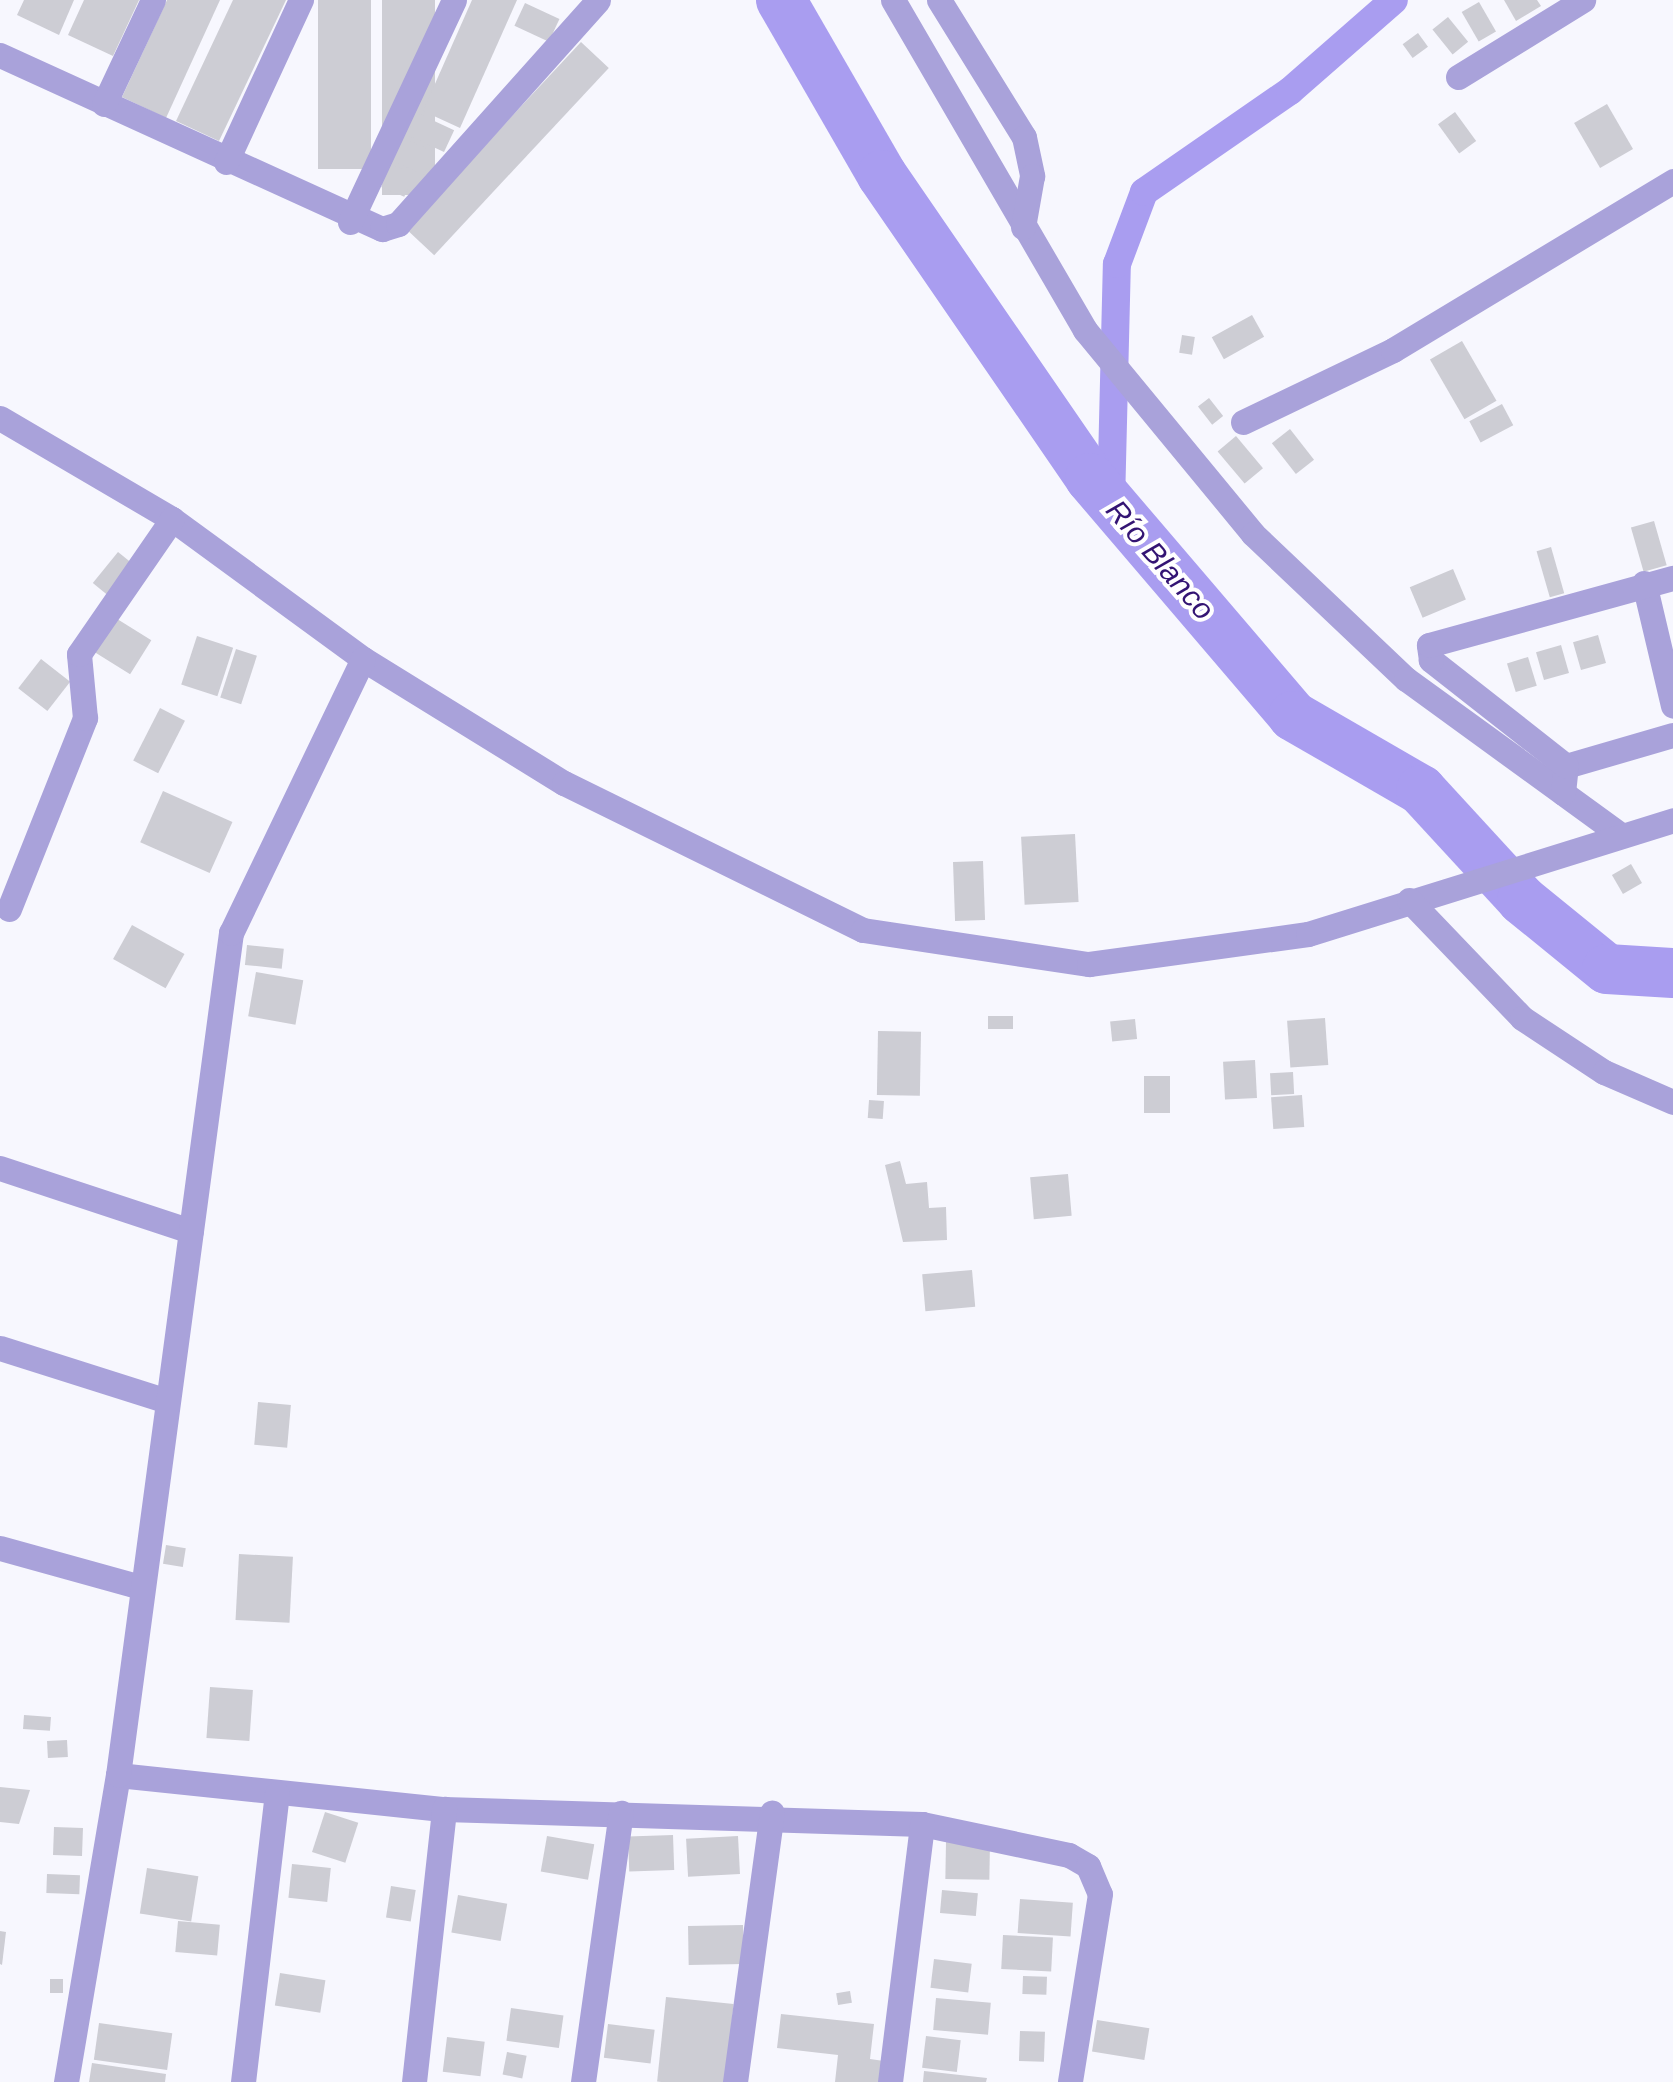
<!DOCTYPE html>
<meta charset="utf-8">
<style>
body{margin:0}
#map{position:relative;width:1673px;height:2082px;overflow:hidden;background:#f7f7fe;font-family:Arial,sans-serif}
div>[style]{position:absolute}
.canal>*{height:28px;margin:-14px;padding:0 14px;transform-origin:14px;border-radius:14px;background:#a99df0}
.river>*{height:50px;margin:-25px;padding:0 25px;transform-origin:25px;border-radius:25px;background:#a99df0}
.building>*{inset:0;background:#cdcdd4;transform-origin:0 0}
.minor>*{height:25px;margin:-12.5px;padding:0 12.5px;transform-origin:12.5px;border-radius:12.5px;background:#a9a2da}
span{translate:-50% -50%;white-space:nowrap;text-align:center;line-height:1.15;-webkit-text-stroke:8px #fff;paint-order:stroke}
.water-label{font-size:30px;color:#331473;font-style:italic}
</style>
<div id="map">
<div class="canal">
<i style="left:1111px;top:504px;width:240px;rotate:-88.6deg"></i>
<i style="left:1117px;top:264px;width:77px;rotate:-69.4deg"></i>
<i style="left:1144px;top:192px;width:178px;rotate:-34.7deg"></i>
<i style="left:1290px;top:91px;width:138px;rotate:-41.2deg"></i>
</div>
<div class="river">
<i style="left:781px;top:0;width:202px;rotate:60deg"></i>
<i style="left:882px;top:175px;width:368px;rotate:55.5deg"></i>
<i style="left:1090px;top:478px;width:313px;rotate:49.5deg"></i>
<i style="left:1293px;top:716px;width:148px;rotate:30deg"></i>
<i style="left:1421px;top:790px;width:149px;rotate:47.4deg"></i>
<i style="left:1522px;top:900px;width:109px;rotate:39.1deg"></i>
<i style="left:1607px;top:969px;width:66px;rotate:3.5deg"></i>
</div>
<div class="building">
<i style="clip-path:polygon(24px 0,74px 0,59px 35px,17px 15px)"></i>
<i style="clip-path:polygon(84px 0,139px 0,113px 56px,68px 35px)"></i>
<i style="clip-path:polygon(167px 0,220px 0,166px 118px,122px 97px)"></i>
<i style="clip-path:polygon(233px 0,286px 0,219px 141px,176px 121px)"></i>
<i style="left:318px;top:0;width:53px;height:169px"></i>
<i style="left:382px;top:0;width:53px;height:195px"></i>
<i style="clip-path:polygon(472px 0,517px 0,460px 128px,423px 111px)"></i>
<i style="clip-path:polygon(1504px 0,1537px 0,1541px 6px,1516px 21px)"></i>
<i style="left:1479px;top:2px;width:34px;height:20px;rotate:60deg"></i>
<i style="left:525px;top:3px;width:38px;height:25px;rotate:25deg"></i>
<i style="left:1448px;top:17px;width:32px;height:20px;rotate:51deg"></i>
<i style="left:1418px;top:33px;width:17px;height:19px;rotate:54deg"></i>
<i style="left:581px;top:42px;width:38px;height:256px;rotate:43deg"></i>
<i style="left:1607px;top:104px;width:52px;height:38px;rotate:60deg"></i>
<i style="left:1455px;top:112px;width:36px;height:21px;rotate:54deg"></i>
<i style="left:417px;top:113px;width:41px;height:24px;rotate:25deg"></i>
<i style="left:403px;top:138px;width:34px;height:25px;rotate:24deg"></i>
<i style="left:391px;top:164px;width:25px;height:25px;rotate:23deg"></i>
<i style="left:1252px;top:315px;width:25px;height:46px;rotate:61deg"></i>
<i style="left:1182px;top:335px;width:13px;height:18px;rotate:9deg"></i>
<i style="left:1462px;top:341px;width:69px;height:37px;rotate:60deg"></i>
<i style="left:1209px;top:398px;width:23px;height:14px;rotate:52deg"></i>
<i style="left:1502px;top:404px;width:24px;height:37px;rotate:62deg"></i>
<i style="left:1290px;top:429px;width:39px;height:23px;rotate:52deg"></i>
<i style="left:1236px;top:436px;width:42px;height:24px;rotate:50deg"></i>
<i style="left:1654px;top:521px;width:46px;height:24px;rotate:74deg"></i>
<i style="left:1551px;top:547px;width:48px;height:15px;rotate:74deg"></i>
<i style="left:118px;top:552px;width:22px;height:40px;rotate:39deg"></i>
<i style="left:1453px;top:569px;width:33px;height:47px;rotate:67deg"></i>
<i style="left:114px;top:617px;width:44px;height:40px;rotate:32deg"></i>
<i style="left:1598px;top:635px;width:29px;height:26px;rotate:74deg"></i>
<i style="left:197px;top:636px;width:38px;height:51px;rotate:18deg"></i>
<i style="left:1561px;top:645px;width:29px;height:26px;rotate:74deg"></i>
<i style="left:236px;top:649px;width:22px;height:51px;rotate:18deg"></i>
<i style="left:1528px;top:657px;width:30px;height:22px;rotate:73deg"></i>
<i style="left:41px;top:659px;width:37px;height:37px;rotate:38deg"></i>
<i style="left:160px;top:708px;width:28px;height:59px;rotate:27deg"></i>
<i style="left:163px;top:791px;width:76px;height:56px;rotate:24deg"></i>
<i style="left:1075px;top:834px;width:68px;height:54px;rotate:87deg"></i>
<i style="left:983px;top:861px;width:59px;height:30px;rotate:88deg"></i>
<i style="left:1631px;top:864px;width:22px;height:22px;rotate:60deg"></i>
<i style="left:132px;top:925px;width:60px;height:39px;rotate:29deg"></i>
<i style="left:247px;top:945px;width:37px;height:20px;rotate:6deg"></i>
<i style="left:256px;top:972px;width:48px;height:45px;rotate:10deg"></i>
<i style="left:988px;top:1016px;width:25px;height:13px"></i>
<i style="left:1325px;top:1018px;width:47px;height:38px;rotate:86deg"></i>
<i style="left:1135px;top:1019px;width:20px;height:25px;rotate:84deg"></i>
<i style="left:878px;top:1031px;width:43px;height:64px;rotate:1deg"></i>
<i style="left:1255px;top:1060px;width:38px;height:32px;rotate:87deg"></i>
<i style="left:1293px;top:1072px;width:22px;height:23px;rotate:87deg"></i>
<i style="left:1144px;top:1076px;width:26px;height:37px"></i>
<i style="left:1302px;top:1095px;width:32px;height:31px;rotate:86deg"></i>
<i style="left:869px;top:1100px;width:15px;height:18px;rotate:4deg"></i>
<i style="clip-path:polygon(900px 1161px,906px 1184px,927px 1182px,929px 1208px,946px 1207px,947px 1240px,903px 1242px,885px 1165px)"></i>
<i style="left:1068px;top:1174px;width:42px;height:38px;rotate:85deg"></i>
<i style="left:972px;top:1270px;width:37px;height:50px;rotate:85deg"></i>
<i style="left:258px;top:1402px;width:33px;height:43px;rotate:5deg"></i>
<i style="left:166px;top:1545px;width:20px;height:19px;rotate:9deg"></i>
<i style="left:239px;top:1554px;width:54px;height:66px;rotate:3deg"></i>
<i style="left:210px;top:1687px;width:43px;height:51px;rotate:4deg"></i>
<i style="left:24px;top:1715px;width:27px;height:14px;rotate:4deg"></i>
<i style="left:67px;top:1740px;width:17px;height:20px;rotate:87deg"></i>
<i style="clip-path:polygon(0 1787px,30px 1790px,19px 1824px,0 1822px)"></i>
<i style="left:325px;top:1812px;width:35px;height:42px;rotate:18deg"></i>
<i style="left:54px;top:1827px;width:29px;height:28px;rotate:2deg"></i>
<i style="left:673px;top:1835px;width:35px;height:45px;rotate:88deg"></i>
<i style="left:547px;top:1836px;width:48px;height:36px;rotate:10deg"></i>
<i style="left:738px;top:1836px;width:38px;height:52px;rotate:87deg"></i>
<i style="left:946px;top:1842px;width:44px;height:37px;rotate:1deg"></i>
<i style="left:292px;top:1864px;width:39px;height:34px;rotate:6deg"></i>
<i style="left:147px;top:1868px;width:52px;height:46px;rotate:9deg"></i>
<i style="left:47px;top:1874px;width:33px;height:19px;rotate:2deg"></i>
<i style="left:391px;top:1886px;width:25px;height:32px;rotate:9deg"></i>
<i style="left:942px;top:1890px;width:36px;height:23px;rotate:5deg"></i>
<i style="left:458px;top:1895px;width:50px;height:38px;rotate:10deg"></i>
<i style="left:1020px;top:1899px;width:53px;height:34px;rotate:4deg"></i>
<i style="left:178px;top:1921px;width:42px;height:31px;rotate:5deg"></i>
<i style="left:743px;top:1925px;width:39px;height:55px;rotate:89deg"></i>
<i style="clip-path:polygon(0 1931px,6px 1932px,2px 1965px,0 1964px)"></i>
<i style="left:1003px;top:1935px;width:50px;height:34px;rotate:3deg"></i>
<i style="left:934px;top:1959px;width:38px;height:29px;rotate:7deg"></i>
<i style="left:280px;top:1973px;width:46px;height:33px;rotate:9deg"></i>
<i style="left:1023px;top:1976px;width:24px;height:18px;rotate:2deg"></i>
<i style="left:50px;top:1979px;width:13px;height:14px"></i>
<i style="left:850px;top:1991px;width:12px;height:14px;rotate:81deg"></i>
<i style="left:666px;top:1997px;width:68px;height:85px;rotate:6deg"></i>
<i style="left:936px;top:1998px;width:55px;height:32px;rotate:5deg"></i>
<i style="left:511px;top:2008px;width:53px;height:33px;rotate:8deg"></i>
<i style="clip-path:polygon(781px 2014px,874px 2024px,870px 2059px,891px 2062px,889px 2082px,835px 2082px,838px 2055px,777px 2048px)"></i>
<i style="left:1097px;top:2020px;width:53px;height:32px;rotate:9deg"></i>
<i style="left:99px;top:2023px;width:74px;height:37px;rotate:8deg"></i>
<i style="left:608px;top:2024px;width:47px;height:34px;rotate:7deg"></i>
<i style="left:1020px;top:2031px;width:25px;height:30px;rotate:2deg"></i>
<i style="left:926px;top:2036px;width:35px;height:32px;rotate:7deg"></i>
<i style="left:447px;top:2037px;width:38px;height:35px;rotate:7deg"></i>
<i style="left:507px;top:2052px;width:20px;height:23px;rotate:11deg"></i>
<i style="clip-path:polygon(92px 2063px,166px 2074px,165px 2082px,89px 2082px)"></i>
<i style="clip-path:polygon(924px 2071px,987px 2078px,986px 2082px,923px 2082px)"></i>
</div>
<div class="minor">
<i style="left:893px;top:0;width:382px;rotate:59.8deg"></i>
<i style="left:1085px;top:330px;width:264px;rotate:50.5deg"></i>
<i style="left:1253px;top:534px;width:211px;rotate:43.5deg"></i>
<i style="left:1406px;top:679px;width:263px;rotate:36deg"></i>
<i style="left:939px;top:0;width:161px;rotate:58.2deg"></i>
<i style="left:1024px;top:137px;width:40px;rotate:78deg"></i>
<i style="left:1032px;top:176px;width:52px;rotate:100deg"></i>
<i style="left:0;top:55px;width:420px;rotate:24.5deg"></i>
<i style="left:382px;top:229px;width:17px;rotate:-17deg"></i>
<i style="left:398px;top:224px;width:300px;rotate:-48.2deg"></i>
<i style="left:1458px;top:77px;width:147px;rotate:-31.6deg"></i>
<i style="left:104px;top:104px;width:115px;rotate:-64.8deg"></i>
<i style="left:226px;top:162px;width:179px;rotate:-65.2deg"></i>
<i style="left:350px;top:222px;width:245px;rotate:-64.9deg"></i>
<i style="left:0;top:418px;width:199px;rotate:30.4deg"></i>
<i style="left:172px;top:519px;width:237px;rotate:36.2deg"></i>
<i style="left:363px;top:659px;width:236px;rotate:31.7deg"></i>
<i style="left:564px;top:783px;width:333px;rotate:26.2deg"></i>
<i style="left:863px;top:930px;width:229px;rotate:8.6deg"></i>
<i style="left:1089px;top:964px;width:221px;rotate:-7.8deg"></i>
<i style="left:1308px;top:934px;width:382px;rotate:-17.3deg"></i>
<i style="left:1243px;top:422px;width:166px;rotate:-25.6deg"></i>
<i style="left:1393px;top:350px;width:327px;rotate:-31.1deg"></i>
<i style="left:1644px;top:583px;width:126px;rotate:76.7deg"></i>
<i style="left:1566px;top:766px;width:111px;rotate:-16.2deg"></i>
<i style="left:1563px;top:793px;width:27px;rotate:-84deg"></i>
<i style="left:1566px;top:766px;width:172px;rotate:-141.9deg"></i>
<i style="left:1431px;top:660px;width:15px;rotate:-98deg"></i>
<i style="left:1429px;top:645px;width:253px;rotate:-15.4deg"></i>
<i style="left:1409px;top:900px;width:163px;rotate:46.2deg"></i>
<i style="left:1522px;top:1018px;width:98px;rotate:33.4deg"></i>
<i style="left:1604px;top:1072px;width:75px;rotate:23.5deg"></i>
<i style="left:9px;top:909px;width:206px;rotate:-68.3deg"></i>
<i style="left:85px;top:718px;width:64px;rotate:-95.4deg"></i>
<i style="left:79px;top:654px;width:164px;rotate:-55.4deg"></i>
<i style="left:0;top:1168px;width:201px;rotate:18.3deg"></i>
<i style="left:0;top:1348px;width:175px;rotate:17.6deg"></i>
<i style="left:0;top:1548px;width:146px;rotate:15.5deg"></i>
<i style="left:118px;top:1775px;width:328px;rotate:6deg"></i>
<i style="left:444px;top:1809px;width:478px;rotate:1.8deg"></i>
<i style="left:922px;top:1824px;width:150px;rotate:11.9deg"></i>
<i style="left:1069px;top:1855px;width:22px;rotate:30deg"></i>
<i style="left:1088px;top:1866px;width:30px;rotate:67deg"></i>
<i style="left:1100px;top:1894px;width:190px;rotate:99.1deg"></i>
<i style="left:66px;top:2082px;width:311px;rotate:-80.4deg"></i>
<i style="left:118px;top:1775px;width:850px;rotate:-82.36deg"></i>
<i style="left:231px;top:933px;width:304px;rotate:-64.3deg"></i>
<i style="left:243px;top:2082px;width:290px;rotate:-83.3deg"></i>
<i style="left:414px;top:2082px;width:275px;rotate:-83.7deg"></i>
<i style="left:583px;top:2082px;width:272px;rotate:-82deg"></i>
<i style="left:735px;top:2082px;width:272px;rotate:-82.2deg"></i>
<i style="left:890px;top:2082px;width:260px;rotate:-82.9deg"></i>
</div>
<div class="water-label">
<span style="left:1160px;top:560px;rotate:49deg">Río Blanco</span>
</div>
</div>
